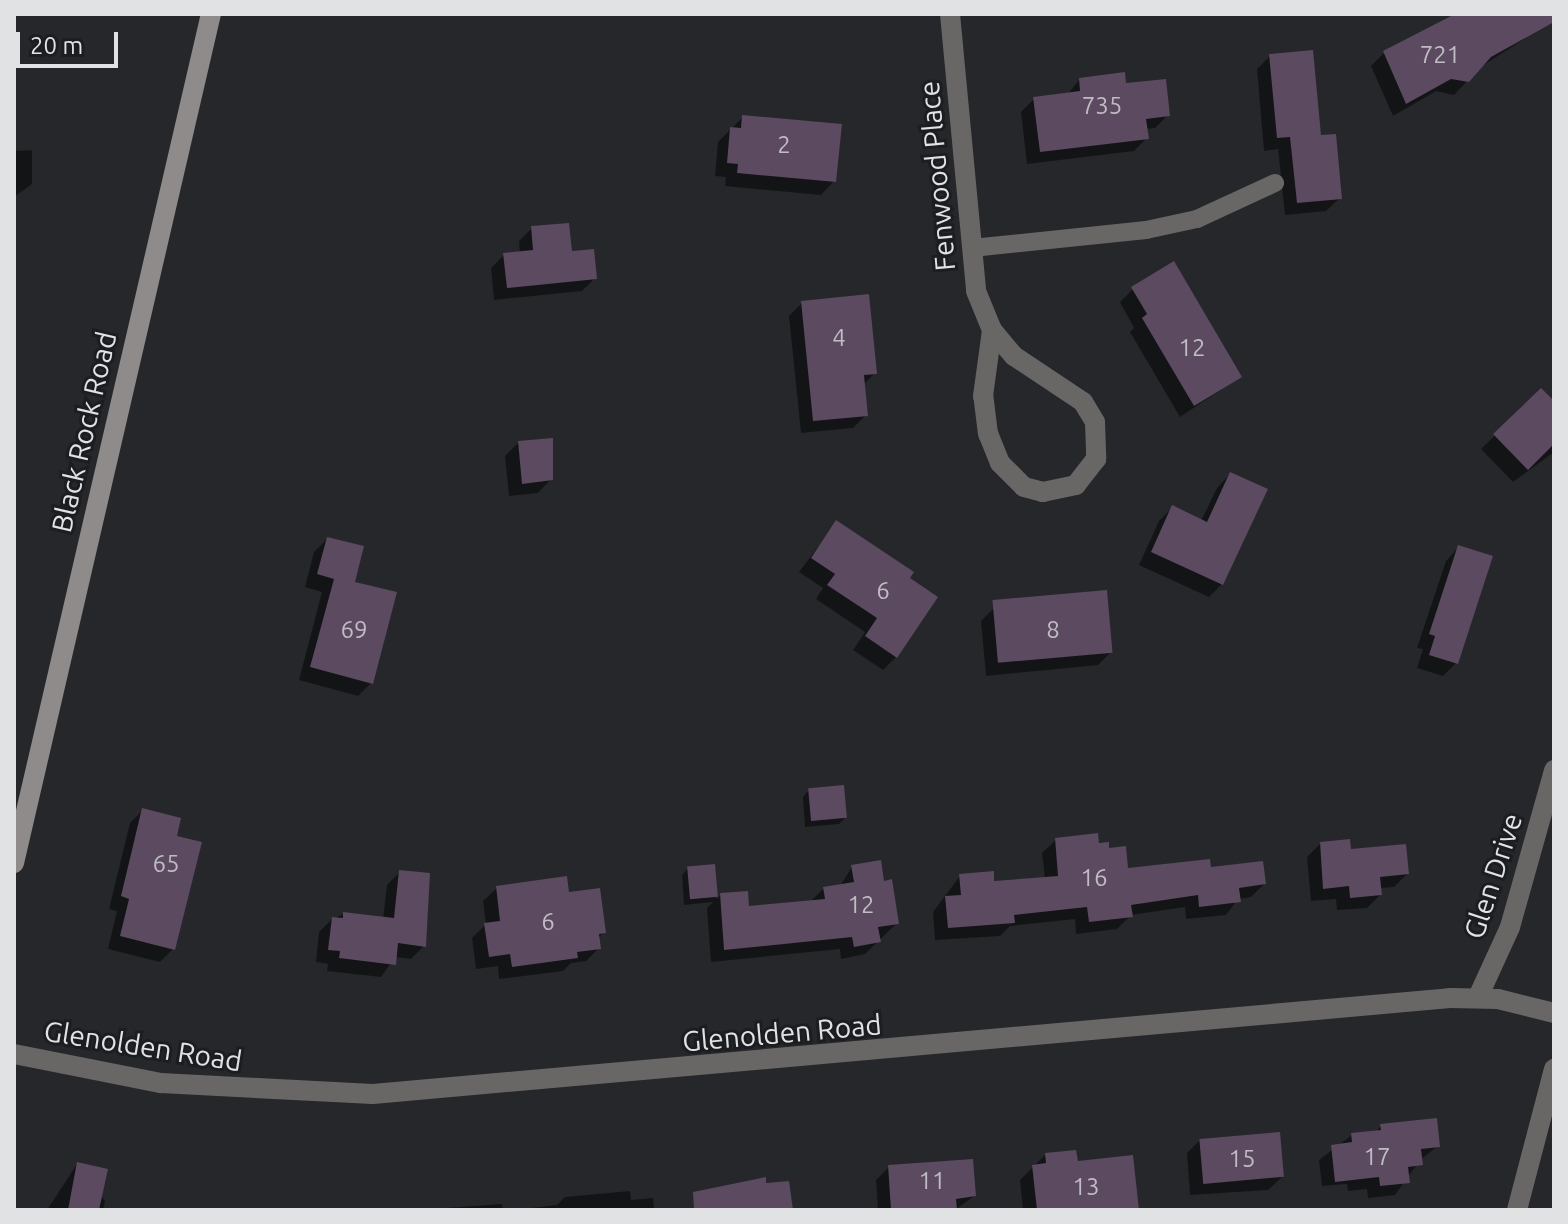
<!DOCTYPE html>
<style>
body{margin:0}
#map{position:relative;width:1568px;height:1224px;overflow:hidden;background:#25272a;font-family:Ubuntu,sans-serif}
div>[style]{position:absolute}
.shadow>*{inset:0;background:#0007}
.building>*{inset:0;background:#5b4a60;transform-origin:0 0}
.lane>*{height:18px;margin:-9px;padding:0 9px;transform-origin:9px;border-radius:9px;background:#696766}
.street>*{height:20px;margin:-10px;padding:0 10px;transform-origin:10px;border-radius:10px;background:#696766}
.secondary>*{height:20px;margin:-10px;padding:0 10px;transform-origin:10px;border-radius:10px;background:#8e8b8a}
span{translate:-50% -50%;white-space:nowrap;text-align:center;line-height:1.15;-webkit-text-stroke:6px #1c1d20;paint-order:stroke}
.number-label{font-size:24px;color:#c0bcc3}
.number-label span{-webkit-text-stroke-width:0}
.street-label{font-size:28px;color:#e1e2e4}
.frame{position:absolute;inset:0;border:16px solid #e1e2e4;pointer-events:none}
.scale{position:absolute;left:16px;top:32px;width:102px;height:36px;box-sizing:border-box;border:4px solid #e1e2e4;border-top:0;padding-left:10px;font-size:24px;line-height:28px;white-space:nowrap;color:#e1e2e4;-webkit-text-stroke:6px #1c1d20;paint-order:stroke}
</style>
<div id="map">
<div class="shadow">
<i style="clip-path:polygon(1458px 14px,1529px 14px,1538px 30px,1479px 68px,1454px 95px,1436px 91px,1393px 116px,1371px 66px,1384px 53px)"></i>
<i style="clip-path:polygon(1270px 56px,1319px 137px,1340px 198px,1326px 211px,1285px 215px,1278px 149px,1264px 151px,1257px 69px)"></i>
<i style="clip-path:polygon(1079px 80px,1125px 85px,1168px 115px,1155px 128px,1146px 129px,1147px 138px,1134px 151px,1027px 164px,1021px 112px,1034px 99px,1067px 95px)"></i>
<i style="clip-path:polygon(743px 117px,834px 181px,821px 195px,725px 186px,726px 177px,715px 176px,718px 142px)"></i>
<i style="clip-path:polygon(32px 150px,32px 184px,14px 197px,14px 151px)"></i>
<i style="clip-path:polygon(532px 228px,595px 278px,582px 291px,494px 300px,491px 268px,504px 255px,520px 253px,519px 241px)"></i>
<i style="clip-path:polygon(1133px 289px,1240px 377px,1180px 417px,1130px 332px,1134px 328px,1120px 302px)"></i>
<i style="clip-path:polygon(802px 303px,875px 373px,863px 385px,866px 415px,853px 428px,801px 433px,789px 316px)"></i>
<i style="clip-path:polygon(1541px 390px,1554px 404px,1554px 452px,1513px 482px,1481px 449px)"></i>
<i style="clip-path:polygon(518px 443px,551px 479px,538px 493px,509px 496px,505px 456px)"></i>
<i style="clip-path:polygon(1230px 474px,1222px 584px,1209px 597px,1139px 565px,1159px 521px,1172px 508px,1201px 521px,1217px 488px)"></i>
<i style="clip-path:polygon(836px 523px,908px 579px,896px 657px,883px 670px,853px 650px,865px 632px,816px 599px,823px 588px,799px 572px)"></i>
<i style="clip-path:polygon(327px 539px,352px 583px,371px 683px,358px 696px,299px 680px,322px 592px,305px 587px,314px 552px)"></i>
<i style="clip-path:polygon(1459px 547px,1456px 663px,1443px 676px,1417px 668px,1423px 649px,1417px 648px,1446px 561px)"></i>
<i style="clip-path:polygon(994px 608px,1111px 652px,1098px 665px,986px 676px,981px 621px)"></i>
<i style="clip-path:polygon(809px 790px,845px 818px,839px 824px,805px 827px,803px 797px)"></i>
<i style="clip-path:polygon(143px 810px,174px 837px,173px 949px,160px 962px,108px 949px,117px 911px,109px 909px,130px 823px)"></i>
<i style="clip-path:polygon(1056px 840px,1097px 845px,1126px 871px,1209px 870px,1264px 884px,1251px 897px,1238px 899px,1226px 915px,1186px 919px,1185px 907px,1131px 915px,1117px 929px,1076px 934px,1075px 919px,1010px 926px,1000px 936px,935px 940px,933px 912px,960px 876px,992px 883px,1045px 879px,1042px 853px)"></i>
<i style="clip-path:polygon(1320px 844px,1349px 851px,1407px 874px,1394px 887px,1379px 888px,1380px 895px,1367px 908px,1337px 910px,1336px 899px,1311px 901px,1307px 857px)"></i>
<i style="clip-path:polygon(713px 866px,716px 899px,721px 895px,748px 908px,810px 902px,824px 888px,840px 886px,852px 867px,882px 883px,897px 923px,865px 954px,841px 959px,840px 949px,711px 962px,707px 908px,713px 902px,684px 905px,682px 875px,688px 868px)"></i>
<i style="clip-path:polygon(400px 872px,428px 911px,424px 946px,411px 959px,395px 957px,381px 977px,327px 971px,328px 964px,316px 962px,319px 932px,332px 919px,344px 914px,383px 919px,387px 885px)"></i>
<i style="clip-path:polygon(497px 888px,604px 932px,598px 938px,599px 948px,586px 961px,571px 963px,563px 971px,499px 979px,498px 966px,476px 969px,472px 938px,486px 924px,483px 901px)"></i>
<i style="clip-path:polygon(1381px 1126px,1438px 1146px,1420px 1160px,1395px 1195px,1368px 1198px,1367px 1189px,1348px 1191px,1347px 1184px,1322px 1186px,1319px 1160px,1352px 1135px,1375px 1133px)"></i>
<i style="clip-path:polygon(1200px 1140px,1282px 1177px,1268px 1190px,1190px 1195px,1187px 1153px)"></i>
<i style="clip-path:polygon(1045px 1155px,1076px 1163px,1135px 1210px,1023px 1210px,1020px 1180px)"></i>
<i style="clip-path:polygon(77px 1164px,105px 1201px,103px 1210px,47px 1210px)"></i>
<i style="clip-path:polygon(889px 1167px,974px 1196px,955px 1210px,878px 1210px,876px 1180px)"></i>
<i style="clip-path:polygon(630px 1191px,631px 1200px,653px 1198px,654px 1210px,514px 1210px,557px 1205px,565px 1197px)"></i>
<i style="clip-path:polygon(502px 1204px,503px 1210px,444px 1210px,446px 1208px)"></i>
</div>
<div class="building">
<i style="clip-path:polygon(1455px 14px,1554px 14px,1554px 22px,1491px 57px,1469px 82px,1451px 79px,1406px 104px,1383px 51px)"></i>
<i style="clip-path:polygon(1313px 50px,1321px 135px,1336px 134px,1342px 199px,1297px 203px,1290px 137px,1277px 138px,1269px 54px)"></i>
<i style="clip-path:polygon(1125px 72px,1126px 83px,1166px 79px,1170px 116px,1146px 119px,1149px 139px,1040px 152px,1033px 97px,1080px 91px,1079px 78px)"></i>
<i style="clip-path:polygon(742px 115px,842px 124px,836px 182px,737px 173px,738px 164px,727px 163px,730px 127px,741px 128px)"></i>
<i style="clip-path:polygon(569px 223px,572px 251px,594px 249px,597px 279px,507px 288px,503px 253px,533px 250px,531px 226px)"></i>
<i style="clip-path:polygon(1174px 261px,1242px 377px,1194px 406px,1142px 318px,1147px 314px,1131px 287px)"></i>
<i style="clip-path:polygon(869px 294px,877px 374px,864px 375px,868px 416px,813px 421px,801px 301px)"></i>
<i style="clip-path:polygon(1541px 388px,1554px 401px,1554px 444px,1528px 470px,1493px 434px)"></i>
<i style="clip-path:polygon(553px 438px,553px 480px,522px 484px,518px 441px)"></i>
<i style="clip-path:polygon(1230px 472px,1268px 489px,1223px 585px,1151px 552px,1172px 505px,1207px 522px)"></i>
<i style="clip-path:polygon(836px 520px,914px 572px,910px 578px,938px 597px,897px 658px,865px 636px,877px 618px,827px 585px,835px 574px,811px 558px)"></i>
<i style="clip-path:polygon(327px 537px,364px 546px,355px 582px,397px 592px,373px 684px,310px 667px,334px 579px,317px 574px)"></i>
<i style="clip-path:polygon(1458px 545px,1493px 556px,1458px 664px,1429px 655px,1435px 636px,1429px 634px)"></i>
<i style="left:1107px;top:590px;width:63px;height:115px;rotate:85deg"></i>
<i style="left:844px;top:785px;width:33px;height:36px;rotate:85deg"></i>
<i style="clip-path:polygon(142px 808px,181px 818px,177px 836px,202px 842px,175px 950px,120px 936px,129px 899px,121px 896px)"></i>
<i style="clip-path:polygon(1098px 833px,1099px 843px,1109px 842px,1109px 848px,1126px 846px,1128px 868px,1210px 859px,1211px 867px,1263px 861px,1266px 884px,1239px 888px,1241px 902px,1199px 907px,1198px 895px,1131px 905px,1133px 917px,1089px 922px,1087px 907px,1014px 915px,1015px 923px,948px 928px,945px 896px,961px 895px,959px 874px,994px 871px,994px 881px,1058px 876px,1055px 838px)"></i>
<i style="clip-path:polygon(1350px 839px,1351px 849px,1406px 844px,1409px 874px,1380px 877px,1382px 895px,1350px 898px,1349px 886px,1323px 889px,1320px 842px)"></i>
<i style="clip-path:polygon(881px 860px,884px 881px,892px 879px,899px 924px,878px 927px,881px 942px,854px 947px,852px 937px,724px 950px,720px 893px,748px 891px,749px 906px,825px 899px,823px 887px,854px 882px,851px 865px)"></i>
<i style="left:715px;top:864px;width:33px;height:28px;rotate:85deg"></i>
<i style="clip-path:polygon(399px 870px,430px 873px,426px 947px,398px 943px,396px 965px,339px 958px,340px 951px,328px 950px,332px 917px,343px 918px,343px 912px,394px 918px)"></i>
<i style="clip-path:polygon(567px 876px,569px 892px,600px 888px,606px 933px,599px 934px,601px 949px,577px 952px,578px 958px,512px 967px,510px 954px,489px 957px,484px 923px,500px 921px,496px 886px)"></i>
<i style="clip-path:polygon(1437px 1118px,1440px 1147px,1421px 1149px,1423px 1165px,1408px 1167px,1410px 1183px,1380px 1186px,1379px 1177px,1335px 1182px,1331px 1145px,1352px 1142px,1351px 1133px,1381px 1130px,1380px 1124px)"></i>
<i style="left:1280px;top:1132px;width:45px;height:81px;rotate:85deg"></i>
<i style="clip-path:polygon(1076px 1150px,1078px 1161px,1133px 1155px,1139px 1210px,1037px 1210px,1032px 1165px,1046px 1163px,1045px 1153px)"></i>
<i style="clip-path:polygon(973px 1159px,976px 1196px,956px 1199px,957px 1210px,891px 1210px,888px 1165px)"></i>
<i style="clip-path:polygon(77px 1162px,108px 1169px,99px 1210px,68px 1210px)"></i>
<i style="clip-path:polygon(766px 1177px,766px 1183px,789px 1181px,793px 1210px,694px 1210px,693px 1192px)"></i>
</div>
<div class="lane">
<i style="left:972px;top:248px;width:175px;rotate:-5.9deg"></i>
<i style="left:1146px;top:230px;width:52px;rotate:-12.2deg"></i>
<i style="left:1197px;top:219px;width:86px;rotate:-24.8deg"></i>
</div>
<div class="street">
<i style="left:950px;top:14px;width:278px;rotate:84.6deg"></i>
<i style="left:976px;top:291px;width:42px;rotate:67.7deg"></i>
<i style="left:992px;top:330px;width:34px;rotate:50deg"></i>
<i style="left:1014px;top:356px;width:83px;rotate:33.7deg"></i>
<i style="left:1083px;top:402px;width:23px;rotate:59deg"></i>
<i style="left:1095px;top:422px;width:37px;rotate:88deg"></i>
<i style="left:1096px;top:459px;width:33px;rotate:128deg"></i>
<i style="left:1076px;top:485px;width:34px;rotate:168deg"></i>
<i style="left:1043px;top:492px;width:20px;rotate:-165deg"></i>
<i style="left:1024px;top:487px;width:34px;rotate:-135deg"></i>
<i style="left:1000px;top:463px;width:31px;rotate:-112deg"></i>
<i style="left:988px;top:434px;width:38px;rotate:-97deg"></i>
<i style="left:983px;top:396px;width:67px;rotate:-82.2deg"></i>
<i style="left:1478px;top:997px;width:77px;rotate:-65.4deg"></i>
<i style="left:1510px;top:927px;width:163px;rotate:-74.3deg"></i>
<i style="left:14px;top:1054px;width:150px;rotate:11.2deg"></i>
<i style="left:161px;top:1083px;width:212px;rotate:3deg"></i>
<i style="left:373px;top:1094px;width:1081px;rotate:-5.09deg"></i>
<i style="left:1450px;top:998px;width:48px;rotate:1.2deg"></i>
<i style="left:1498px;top:999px;width:58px;rotate:14deg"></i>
<i style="left:1517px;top:1210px;width:146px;rotate:-75.3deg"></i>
</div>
<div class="secondary">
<i style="left:14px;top:863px;width:872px;rotate:-76.94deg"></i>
</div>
<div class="number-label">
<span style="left:1440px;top:55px">721</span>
<span style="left:1102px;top:106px">735</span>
<span style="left:784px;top:145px">2</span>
<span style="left:839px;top:338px">4</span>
<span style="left:1192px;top:348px">12</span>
<span style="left:883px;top:591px">6</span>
<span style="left:354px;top:630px">69</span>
<span style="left:1053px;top:630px">8</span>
<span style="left:166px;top:864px">65</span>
<span style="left:1094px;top:878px">16</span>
<span style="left:861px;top:905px">12</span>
<span style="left:548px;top:922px">6</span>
<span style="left:1377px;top:1157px">17</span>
<span style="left:1242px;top:1159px">15</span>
<span style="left:932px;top:1181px">11</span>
<span style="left:1086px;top:1187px">13</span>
</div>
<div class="street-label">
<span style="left:937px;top:176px;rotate:-95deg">Fenwood Place</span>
<span style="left:84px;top:432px;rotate:-77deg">Black Rock Road</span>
<span style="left:1493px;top:876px;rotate:-72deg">Glen Drive</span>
<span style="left:782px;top:1033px;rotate:-5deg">Glenolden Road</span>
<span style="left:143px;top:1046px;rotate:9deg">Glenolden Road</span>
</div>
<div class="frame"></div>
<div class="scale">20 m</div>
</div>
